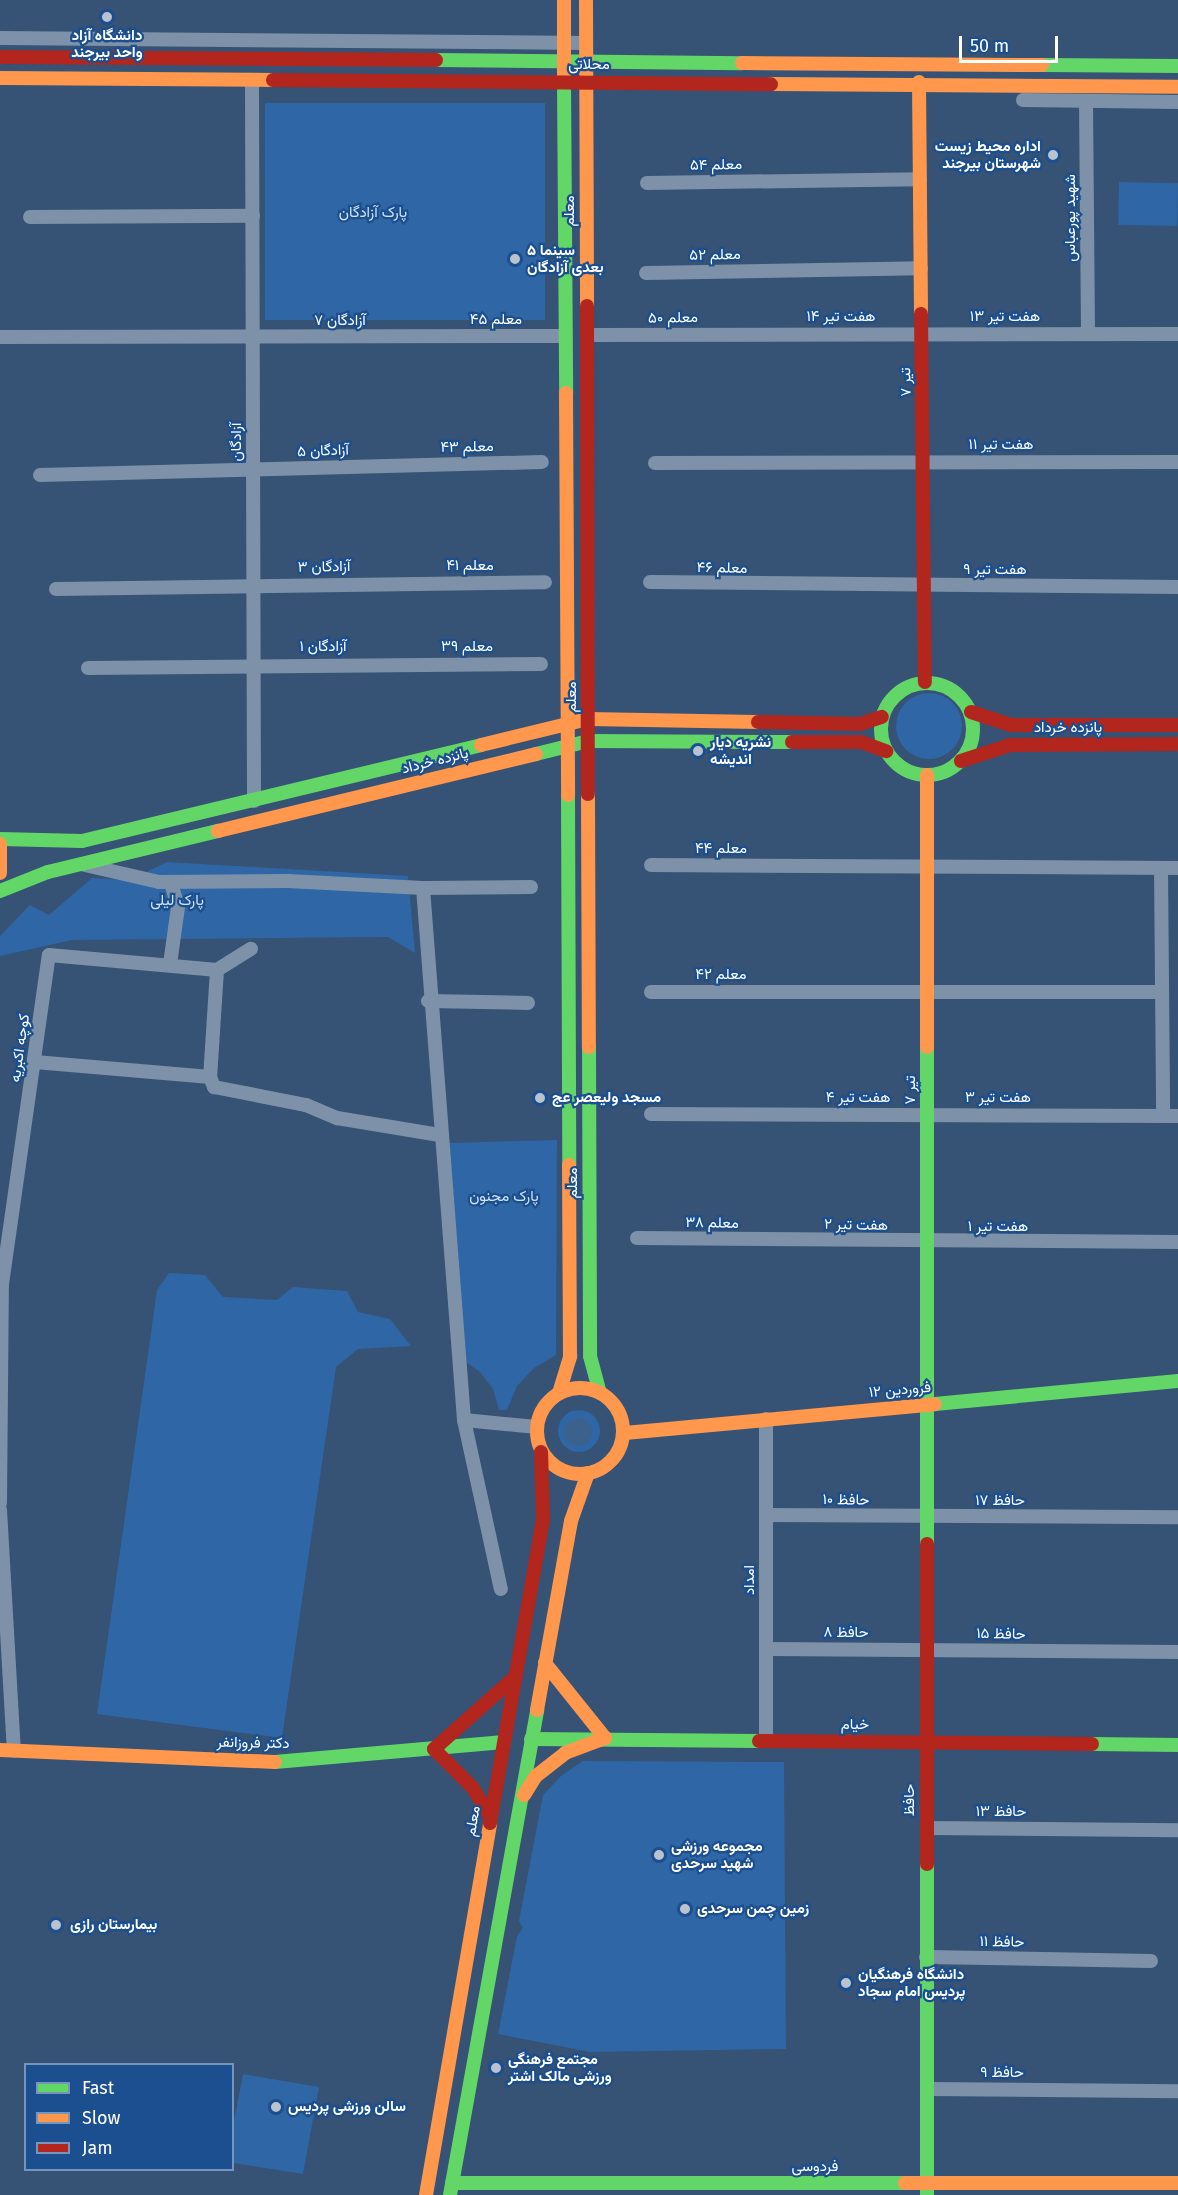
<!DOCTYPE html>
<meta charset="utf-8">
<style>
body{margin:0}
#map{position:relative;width:1178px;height:2195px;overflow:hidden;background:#365274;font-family:"Fira Sans",Vazirmatn,sans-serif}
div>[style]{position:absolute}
.green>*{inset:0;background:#2f66a5;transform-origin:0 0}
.round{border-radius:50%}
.water>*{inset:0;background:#3b618d}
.street>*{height:14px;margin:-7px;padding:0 7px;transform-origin:7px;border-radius:7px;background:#7d92a8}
.fast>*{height:14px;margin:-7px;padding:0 7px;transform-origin:7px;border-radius:7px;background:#63d668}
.fast>.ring{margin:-7px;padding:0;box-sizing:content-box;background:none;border:14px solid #63d668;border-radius:50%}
.slow>*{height:14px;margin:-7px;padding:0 7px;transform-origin:7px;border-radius:7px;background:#ff974d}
.slow>.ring{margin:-7px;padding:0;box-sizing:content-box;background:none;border:14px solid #ff974d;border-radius:50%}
.jam>*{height:14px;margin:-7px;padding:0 7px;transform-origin:7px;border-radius:7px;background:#b3261e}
.dots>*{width:16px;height:16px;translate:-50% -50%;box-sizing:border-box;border:3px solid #1b4f8f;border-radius:50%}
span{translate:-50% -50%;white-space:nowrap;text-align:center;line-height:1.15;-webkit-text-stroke:4.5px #1b4f8f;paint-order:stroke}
.poi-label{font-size:15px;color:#fff;font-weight:700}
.right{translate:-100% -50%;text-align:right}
.left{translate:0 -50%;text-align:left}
.street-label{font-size:15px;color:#fff}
.park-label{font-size:15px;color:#cfe3fa}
.legend{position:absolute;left:24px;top:2063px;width:210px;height:108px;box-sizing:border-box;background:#1b4f8f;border:2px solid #7695bc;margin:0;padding:8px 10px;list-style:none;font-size:18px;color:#fff}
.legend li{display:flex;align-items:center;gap:12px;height:30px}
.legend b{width:30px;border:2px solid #7695bc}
.scale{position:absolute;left:959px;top:36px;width:99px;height:27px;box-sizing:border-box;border:3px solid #fff;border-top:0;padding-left:8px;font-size:18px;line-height:21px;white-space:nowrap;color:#fff;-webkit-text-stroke:4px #1b4f8f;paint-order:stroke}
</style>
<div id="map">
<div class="green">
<i style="left:545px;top:103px;width:217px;height:280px;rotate:90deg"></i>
<i style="left:1119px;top:182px;width:59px;height:43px;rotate:1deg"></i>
<i class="round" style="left:896px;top:693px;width:66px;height:66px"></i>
<i style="clip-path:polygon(167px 862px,408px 876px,415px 953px,388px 937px,72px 940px,0 956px,0 936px,30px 905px,49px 915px,92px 878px,130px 880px)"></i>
<i style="clip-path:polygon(557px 1140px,556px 1355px,534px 1368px,517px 1386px,507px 1410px,499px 1410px,493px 1389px,480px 1372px,463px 1360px,446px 1143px)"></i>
<i style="clip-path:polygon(169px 1273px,205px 1275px,223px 1297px,277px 1300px,293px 1287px,347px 1291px,358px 1312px,390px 1319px,411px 1346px,358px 1349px,336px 1367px,282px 1738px,97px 1714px,157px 1290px)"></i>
<i class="round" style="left:558px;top:1410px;width:42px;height:42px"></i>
<i style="clip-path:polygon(583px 1761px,784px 1762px,786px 2049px,590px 2052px,498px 2034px,517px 1936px,523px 1928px,519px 1921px,543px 1795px,561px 1776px)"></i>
<i style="clip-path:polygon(243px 2074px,319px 2087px,303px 2174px,233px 2163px,233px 2126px)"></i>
</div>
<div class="water">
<i class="round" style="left:564px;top:1418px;width:28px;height:28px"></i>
</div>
<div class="street">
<i style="left:0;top:38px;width:586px;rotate:0.49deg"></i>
<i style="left:252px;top:82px;width:719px;rotate:89.84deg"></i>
<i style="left:1023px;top:100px;width:155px;rotate:0.7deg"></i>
<i style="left:1086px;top:102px;width:232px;rotate:89.5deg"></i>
<i style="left:647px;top:183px;width:273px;rotate:-0.8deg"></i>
<i style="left:30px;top:217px;width:223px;rotate:-0.3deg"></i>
<i style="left:646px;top:273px;width:275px;rotate:-1deg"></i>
<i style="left:587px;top:335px;width:591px;rotate:-0.1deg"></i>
<i style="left:0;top:337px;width:565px;rotate:-0.1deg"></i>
<i style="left:655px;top:463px;width:523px;rotate:-0.11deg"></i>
<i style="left:40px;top:475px;width:502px;rotate:-1.48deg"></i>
<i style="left:650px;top:582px;width:528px;rotate:0.54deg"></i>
<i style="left:56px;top:589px;width:489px;rotate:-0.8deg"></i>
<i style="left:88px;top:668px;width:453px;rotate:-0.5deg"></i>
<i style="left:85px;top:865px;width:76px;rotate:12.9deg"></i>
<i style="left:159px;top:882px;width:129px;rotate:-0.4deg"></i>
<i style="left:288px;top:881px;width:135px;rotate:3deg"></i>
<i style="left:423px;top:888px;width:534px;rotate:85.59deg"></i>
<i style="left:464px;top:1420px;width:73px;rotate:5.5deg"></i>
<i style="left:651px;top:865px;width:527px;rotate:0.33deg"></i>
<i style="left:1161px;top:868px;width:247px;rotate:89.5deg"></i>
<i style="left:423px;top:888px;width:108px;rotate:-0.5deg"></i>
<i style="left:170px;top:964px;width:58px;rotate:-82deg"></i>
<i style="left:178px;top:907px;width:26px;rotate:-106deg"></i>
<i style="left:217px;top:970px;width:107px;rotate:93.7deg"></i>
<i style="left:210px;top:1077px;width:11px;rotate:68deg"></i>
<i style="left:214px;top:1087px;width:94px;rotate:11.1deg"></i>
<i style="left:306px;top:1105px;width:34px;rotate:23deg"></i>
<i style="left:337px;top:1118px;width:104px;rotate:9.4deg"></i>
<i style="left:651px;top:992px;width:511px"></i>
<i style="left:428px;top:1001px;width:100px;rotate:1.1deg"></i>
<i style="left:35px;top:1062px;width:176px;rotate:4.9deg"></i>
<i style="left:651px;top:1114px;width:527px;rotate:0.22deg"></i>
<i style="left:637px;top:1238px;width:541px;rotate:0.42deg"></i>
<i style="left:766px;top:1419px;width:321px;rotate:90deg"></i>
<i style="left:464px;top:1420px;width:173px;rotate:77.7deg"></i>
<i style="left:0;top:1503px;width:219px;rotate:-89.5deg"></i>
<i style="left:2px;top:1284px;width:332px;rotate:-81.9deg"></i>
<i style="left:49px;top:955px;width:169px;rotate:5.1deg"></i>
<i style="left:217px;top:970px;width:40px;rotate:-32deg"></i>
<i style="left:0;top:1510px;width:241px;rotate:86.7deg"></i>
<i style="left:766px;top:1515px;width:412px;rotate:0.3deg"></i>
<i style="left:766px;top:1649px;width:412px;rotate:0.4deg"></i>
<i style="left:927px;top:1828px;width:251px;rotate:0.5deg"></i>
<i style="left:926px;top:1957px;width:225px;rotate:1deg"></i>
<i style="left:927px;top:2089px;width:251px;rotate:0.5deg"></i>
</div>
<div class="fast">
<i style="left:436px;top:60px;width:306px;rotate:0.6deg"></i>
<i style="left:1042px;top:65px;width:136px;rotate:0.4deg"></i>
<i style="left:564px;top:81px;width:312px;rotate:89.6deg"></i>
<i class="ring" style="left:881px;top:683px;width:78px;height:78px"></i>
<i style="left:536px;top:754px;width:54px;rotate:-14deg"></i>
<i style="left:588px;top:741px;width:204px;rotate:0.3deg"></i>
<i style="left:568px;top:795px;width:370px;rotate:89.8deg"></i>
<i style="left:0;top:839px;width:82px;rotate:1.4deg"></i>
<i style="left:82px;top:841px;width:410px;rotate:-13.5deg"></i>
<i style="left:0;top:891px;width:52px;rotate:-21.6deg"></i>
<i style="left:48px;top:872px;width:175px;rotate:-13.6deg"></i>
<i style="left:589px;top:1047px;width:309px;rotate:89.8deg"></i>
<i style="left:590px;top:1356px;width:38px;rotate:75deg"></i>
<i style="left:927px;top:1047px;width:497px;rotate:90deg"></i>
<i style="left:935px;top:1404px;width:244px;rotate:-5.4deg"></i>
<i style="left:531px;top:1739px;width:228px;rotate:0.5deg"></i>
<i style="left:1092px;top:1744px;width:86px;rotate:0.7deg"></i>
<i style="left:275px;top:1762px;width:230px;rotate:-5deg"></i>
<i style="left:927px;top:1864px;width:331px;rotate:90deg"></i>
<i style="left:452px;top:2183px;width:453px"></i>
<i style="left:450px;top:2195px;width:493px;rotate:-79.8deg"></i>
</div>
<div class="slow">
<i style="left:564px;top:0;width:81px;rotate:90deg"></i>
<i style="left:586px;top:0;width:306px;rotate:89.8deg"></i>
<i style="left:742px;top:63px;width:300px;rotate:0.4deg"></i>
<i style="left:0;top:78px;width:273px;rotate:0.4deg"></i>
<i style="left:919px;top:82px;width:232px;rotate:89.5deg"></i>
<i style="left:771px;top:84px;width:407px;rotate:0.4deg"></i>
<i style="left:566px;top:393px;width:402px;rotate:89.7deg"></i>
<i style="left:481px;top:745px;width:110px;rotate:-13.7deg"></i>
<i style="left:588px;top:719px;width:170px;rotate:1deg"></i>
<i style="left:927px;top:775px;width:272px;rotate:90deg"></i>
<i style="left:588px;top:794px;width:253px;rotate:89.8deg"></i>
<i style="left:218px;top:831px;width:327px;rotate:-13.6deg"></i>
<i style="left:0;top:844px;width:29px;rotate:90deg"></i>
<i class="ring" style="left:537px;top:1388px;width:72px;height:72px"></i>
<i style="left:559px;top:1393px;width:39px;rotate:-73deg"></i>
<i style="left:570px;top:1356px;width:191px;rotate:-90.3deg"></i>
<i style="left:625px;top:1433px;width:311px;rotate:-5.3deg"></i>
<i style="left:537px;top:1710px;width:192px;rotate:-79.8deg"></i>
<i style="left:571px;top:1521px;width:51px;rotate:-70.5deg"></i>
<i style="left:0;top:1750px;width:275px;rotate:2.5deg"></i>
<i style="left:524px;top:1795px;width:22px;rotate:-58deg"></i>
<i style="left:536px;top:1776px;width:37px;rotate:-38deg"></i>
<i style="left:565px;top:1753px;width:43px;rotate:-20.6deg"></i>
<i style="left:605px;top:1738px;width:96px;rotate:-128.7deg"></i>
<i style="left:905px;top:2183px;width:273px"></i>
<i style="left:426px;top:2195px;width:377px;rotate:-80.2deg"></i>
</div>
<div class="jam">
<i style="left:0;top:57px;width:436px;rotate:0.4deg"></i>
<i style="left:273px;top:80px;width:498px;rotate:0.5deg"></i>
<i style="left:587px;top:306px;width:488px;rotate:89.9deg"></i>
<i style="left:921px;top:314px;width:368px;rotate:89.4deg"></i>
<i style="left:971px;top:712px;width:42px;rotate:18deg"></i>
<i style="left:1011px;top:725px;width:167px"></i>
<i style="left:758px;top:722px;width:102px;rotate:1.1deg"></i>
<i style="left:860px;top:724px;width:23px;rotate:-18deg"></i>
<i style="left:792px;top:742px;width:69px"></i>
<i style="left:861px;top:742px;width:27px;rotate:20deg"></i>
<i style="left:961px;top:761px;width:52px;rotate:-18.1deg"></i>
<i style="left:1010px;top:745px;width:168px;rotate:-0.3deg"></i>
<i style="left:927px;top:1544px;width:320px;rotate:90deg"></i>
<i style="left:759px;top:1741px;width:333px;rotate:0.5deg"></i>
<i style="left:491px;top:1818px;width:35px;rotate:-121deg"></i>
<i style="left:473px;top:1788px;width:55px;rotate:-135deg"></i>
<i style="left:434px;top:1749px;width:110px;rotate:-41.7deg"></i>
<i style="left:490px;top:1823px;width:310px;rotate:-80.1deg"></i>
<i style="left:543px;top:1518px;width:66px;rotate:-91.7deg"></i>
</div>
<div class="dots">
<i style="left:107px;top:17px;background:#b9c2ce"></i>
<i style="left:1053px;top:155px;background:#b9c2ce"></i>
<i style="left:515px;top:259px;background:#b9c2ce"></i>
<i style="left:698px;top:751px;background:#b9c2ce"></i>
<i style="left:540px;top:1098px;background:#b9c2ce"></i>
<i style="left:659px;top:1855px;background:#b9c2ce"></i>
<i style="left:685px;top:1909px;background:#b9c2ce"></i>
<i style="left:56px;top:1925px;background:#b9c2ce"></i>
<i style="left:846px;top:1983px;background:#b9c2ce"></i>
<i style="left:496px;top:2068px;background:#b9c2ce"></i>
<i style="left:276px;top:2107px;background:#b9c2ce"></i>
</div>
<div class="poi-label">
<span style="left:107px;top:44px">دانشگاه آزاد<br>واحد بیرجند</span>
<span class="right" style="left:1041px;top:155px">اداره محیط زیست<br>شهرستان بیرجند</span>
<span class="left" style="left:527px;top:259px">سینما ۵<br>بعدی آزادگان</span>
<span class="left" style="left:710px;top:751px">نشریه دیار<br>اندیشه</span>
<span class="left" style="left:552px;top:1098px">مسجد ولیعصر عج</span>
<span class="left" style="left:671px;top:1855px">مجموعه ورزشی<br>شهید سرحدی</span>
<span class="left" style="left:697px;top:1909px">زمین چمن سرحدی</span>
<span class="left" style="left:70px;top:1925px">بیمارستان رازی</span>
<span class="left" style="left:858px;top:1983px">دانشگاه فرهنگیان<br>پردیس امام سجاد</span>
<span class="left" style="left:508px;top:2068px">مجتمع فرهنگی<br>ورزشی مالک اشتر</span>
<span class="left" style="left:288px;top:2107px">سالن ورزشی پردیس</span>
</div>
<div class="street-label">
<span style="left:589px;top:65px">محلاتی</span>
<span style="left:716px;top:165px;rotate:-1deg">معلم ۵۴</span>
<span style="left:570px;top:211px;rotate:-90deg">معلم</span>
<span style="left:1071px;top:218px;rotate:-90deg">شهید پورعباس</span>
<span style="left:715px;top:255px;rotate:-1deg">معلم ۵۲</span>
<span style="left:841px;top:317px">هفت تیر ۱۴</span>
<span style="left:1005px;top:317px">هفت تیر ۱۳</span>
<span style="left:673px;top:318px;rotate:-1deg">معلم ۵۰</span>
<span style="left:496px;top:320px">معلم ۴۵</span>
<span style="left:340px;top:321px">آزادگان ۷</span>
<span style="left:906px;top:382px;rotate:-91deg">۷ تیر</span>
<span style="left:237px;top:442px;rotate:-90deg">آزادگان</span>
<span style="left:1001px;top:445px">هفت تیر ۱۱</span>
<span style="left:467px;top:447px;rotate:-1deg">معلم ۴۳</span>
<span style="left:323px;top:451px;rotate:-2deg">آزادگان ۵</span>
<span style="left:470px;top:566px">معلم ۴۱</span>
<span style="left:324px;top:567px;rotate:-1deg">آزادگان ۳</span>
<span style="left:722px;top:568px;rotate:1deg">معلم ۴۶</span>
<span style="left:995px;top:570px">هفت تیر ۹</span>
<span style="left:323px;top:647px">آزادگان ۱</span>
<span style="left:467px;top:647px">معلم ۳۹</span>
<span style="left:572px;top:697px;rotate:-90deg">معلم</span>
<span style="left:1068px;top:728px">پانزده خرداد</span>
<span style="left:435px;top:761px;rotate:-14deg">پانزده خرداد</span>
<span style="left:721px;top:849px">معلم ۴۴</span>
<span style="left:721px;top:975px">معلم ۴۲</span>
<span style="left:20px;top:1048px;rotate:-82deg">کوچه اکبریه</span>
<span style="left:911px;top:1090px;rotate:-90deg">۷ تیر</span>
<span style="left:858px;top:1098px">هفت تیر ۴</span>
<span style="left:998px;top:1098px">هفت تیر ۳</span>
<span style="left:573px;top:1183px;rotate:-90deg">معلم</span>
<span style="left:712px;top:1223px;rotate:1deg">معلم ۳۸</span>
<span style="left:856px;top:1225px;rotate:1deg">هفت تیر ۲</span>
<span style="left:998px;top:1227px">هفت تیر ۱</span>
<span style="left:900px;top:1390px;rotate:-5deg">۱۲ فروردین</span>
<span style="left:846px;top:1500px;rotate:1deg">حافظ ۱۰</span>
<span style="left:1000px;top:1501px">حافظ ۱۷</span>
<span style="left:750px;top:1580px;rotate:-90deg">امداد</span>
<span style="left:846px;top:1633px">حافظ ۸</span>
<span style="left:1001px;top:1634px;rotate:1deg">حافظ ۱۵</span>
<span style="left:855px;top:1725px">خیام</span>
<span style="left:253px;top:1743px;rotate:1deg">دکتر فروزانفر</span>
<span style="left:910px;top:1800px;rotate:-90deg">حافظ</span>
<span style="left:1001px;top:1812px">حافظ ۱۳</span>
<span style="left:473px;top:1821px;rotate:-80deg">معلم</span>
<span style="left:1002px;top:1942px;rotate:1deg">حافظ ۱۱</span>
<span style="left:1002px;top:2073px">حافظ ۹</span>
<span style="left:815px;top:2167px">فردوسی</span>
</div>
<div class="park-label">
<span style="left:373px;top:213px">پارک آزادگان</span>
<span style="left:177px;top:901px">پارک لیلی</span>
<span style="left:504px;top:1197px">پارک مجنون</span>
</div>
<ul class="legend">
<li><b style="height:8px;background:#63d668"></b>Fast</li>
<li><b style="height:8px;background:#ff974d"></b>Slow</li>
<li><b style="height:8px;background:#b3261e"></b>Jam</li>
</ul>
<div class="scale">50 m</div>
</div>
